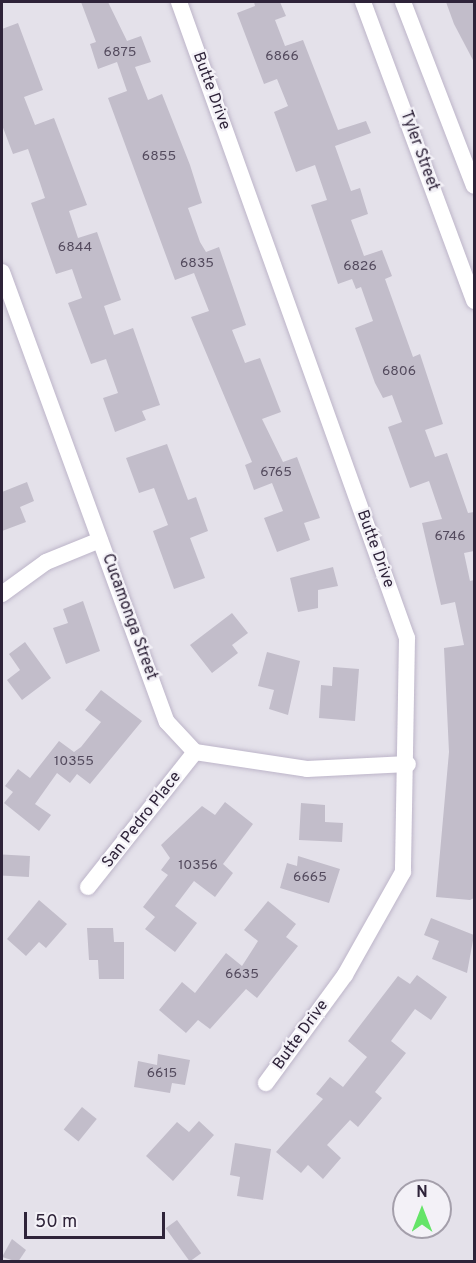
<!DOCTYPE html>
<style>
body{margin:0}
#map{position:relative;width:476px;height:1263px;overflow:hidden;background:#e4e1ea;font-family:Overpass,sans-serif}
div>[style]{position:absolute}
.building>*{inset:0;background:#c2bdca;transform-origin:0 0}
.roads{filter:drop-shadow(0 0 2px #bdb5c9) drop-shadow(0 0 2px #bdb5c9)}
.minor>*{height:16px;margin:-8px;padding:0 8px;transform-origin:8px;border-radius:8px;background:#fff}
.secondary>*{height:16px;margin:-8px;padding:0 8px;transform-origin:8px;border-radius:8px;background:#fff}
span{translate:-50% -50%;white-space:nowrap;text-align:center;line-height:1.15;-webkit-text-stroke:4.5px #f3f1f7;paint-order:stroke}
.number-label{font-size:14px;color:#534a5d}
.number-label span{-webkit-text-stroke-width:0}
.street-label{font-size:16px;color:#2e2339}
.frame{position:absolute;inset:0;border:3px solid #2e2339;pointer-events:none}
.north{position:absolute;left:392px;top:1179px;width:60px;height:60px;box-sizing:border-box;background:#f3f1f7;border:2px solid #a49fab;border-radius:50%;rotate:0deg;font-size:16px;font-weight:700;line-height:24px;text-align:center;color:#2e2339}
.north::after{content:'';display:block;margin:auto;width:21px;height:27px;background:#64e468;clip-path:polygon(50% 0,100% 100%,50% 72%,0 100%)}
.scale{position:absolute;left:24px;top:1212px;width:141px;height:27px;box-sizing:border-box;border:3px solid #2e2339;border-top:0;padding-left:8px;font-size:18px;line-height:21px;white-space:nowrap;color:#2e2339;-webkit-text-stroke:4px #f3f1f7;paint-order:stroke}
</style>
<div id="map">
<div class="building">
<i style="clip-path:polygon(81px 2px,108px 2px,127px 41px,141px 36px,151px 62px,135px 67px,148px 100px,162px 94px,190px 165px,202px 203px,188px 208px,200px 242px,206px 252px,219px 247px,246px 325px,232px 330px,245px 363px,260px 358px,281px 412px,262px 419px,283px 462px,297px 457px,320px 518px,304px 523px,310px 540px,277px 552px,264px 518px,283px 511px,272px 483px,254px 490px,245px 465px,252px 462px,191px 317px,209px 311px,194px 273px,175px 280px,108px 98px,127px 91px,117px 62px,98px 69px,90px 44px,96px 42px)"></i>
<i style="clip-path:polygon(254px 2px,280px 2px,286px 16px,275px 20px,285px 46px,303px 40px,338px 130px,366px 121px,371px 133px,335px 146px,351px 191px,360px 188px,368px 214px,351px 220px,364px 256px,382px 250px,392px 276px,385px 279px,413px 357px,420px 354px,443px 424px,425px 430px,435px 457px,447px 453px,468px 513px,474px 512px,474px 551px,464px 553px,470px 581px,474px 580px,474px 898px,470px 900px,436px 897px,449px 752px,444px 648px,464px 645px,455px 602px,441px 605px,422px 523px,442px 519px,429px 481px,410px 488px,388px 427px,402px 422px,392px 395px,383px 398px,375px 383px,355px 328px,373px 321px,361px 287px,356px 289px,352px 279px,338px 284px,311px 205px,327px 200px,315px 165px,296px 172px,274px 112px,288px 106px,277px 79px,264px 84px,237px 13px,255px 6px)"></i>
<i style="clip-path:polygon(446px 2px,474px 2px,474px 62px,454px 24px)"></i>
<i style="clip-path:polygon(18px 23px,43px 90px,24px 97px,35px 125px,54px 118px,87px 205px,69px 211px,78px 238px,97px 232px,121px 300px,104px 306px,114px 335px,133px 328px,160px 405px,142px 411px,146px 420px,115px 432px,103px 398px,118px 393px,106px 359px,91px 364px,68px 303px,82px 298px,72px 269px,56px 274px,31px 203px,45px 198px,40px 183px,28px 149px,13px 154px,2px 125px,2px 29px)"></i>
<i style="clip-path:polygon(167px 444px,188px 500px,196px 497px,208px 531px,190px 538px,205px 578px,174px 589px,153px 531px,168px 525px,154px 488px,139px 493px,126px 458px)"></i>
<i style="clip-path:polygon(27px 482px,34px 501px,20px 507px,26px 522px,2px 531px,2px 492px)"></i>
<i style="clip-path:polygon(333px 567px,338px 586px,318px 590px,318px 608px,298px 612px,290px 578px)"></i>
<i style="clip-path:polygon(83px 601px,100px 651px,66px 664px,53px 628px,68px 623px,63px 609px)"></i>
<i style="clip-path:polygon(232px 613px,248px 633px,232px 645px,238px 653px,212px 673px,190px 645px)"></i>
<i style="clip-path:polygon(25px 642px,51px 678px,22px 700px,7px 680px,20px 670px,9px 654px)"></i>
<i style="clip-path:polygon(267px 652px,300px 661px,288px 715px,269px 709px,274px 690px,258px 686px)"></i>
<i style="clip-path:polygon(333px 667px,359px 669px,355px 721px,319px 718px,321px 685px,332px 686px)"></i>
<i style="clip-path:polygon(101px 690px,142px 721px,90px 784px,77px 774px,70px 783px,57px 773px,35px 804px,51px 815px,39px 831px,4px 803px,13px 792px,5px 786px,18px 769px,30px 778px,59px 741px,74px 752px,81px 747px,101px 722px,85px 710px)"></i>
<i style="clip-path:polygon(225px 802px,253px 824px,223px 864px,233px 873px,215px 897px,194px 881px,175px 906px,197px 923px,175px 952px,145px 929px,155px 917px,143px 907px,168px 875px,161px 870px,170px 858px,161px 845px,202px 806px,215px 815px)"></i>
<i style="clip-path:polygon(301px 803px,325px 805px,325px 822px,343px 823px,342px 842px,299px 840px)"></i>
<i style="left:30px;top:856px;width:21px;height:28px;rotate:93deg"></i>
<i style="clip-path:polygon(298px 856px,340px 869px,329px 903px,280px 888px,287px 863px,297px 866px)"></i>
<i style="clip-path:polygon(39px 900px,67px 924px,46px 948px,39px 942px,26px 956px,7px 939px)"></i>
<i style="clip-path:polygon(268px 901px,296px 924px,286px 937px,298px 946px,257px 998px,246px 989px,210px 1029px,198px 1020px,186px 1033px,159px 1010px,182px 982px,195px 993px,226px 953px,242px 966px,258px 941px,244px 930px)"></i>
<i style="clip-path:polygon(431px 918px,474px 935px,467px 973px,432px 959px,439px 941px,424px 935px)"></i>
<i style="clip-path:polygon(87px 928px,113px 928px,114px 942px,124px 942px,124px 979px,99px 979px,98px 960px,89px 960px)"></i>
<i style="clip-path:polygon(417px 975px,447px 997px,431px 1020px,415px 1009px,391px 1041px,406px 1053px,375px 1092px,382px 1098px,358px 1127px,350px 1120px,327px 1145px,341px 1158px,323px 1179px,308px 1165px,301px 1173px,276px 1152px,323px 1099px,316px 1094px,330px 1077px,343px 1087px,367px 1057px,348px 1041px,398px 976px,410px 984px)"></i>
<i style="clip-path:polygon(158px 1054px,190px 1060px,185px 1085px,172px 1083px,170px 1093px,134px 1087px,138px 1061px,157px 1065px)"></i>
<i style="left:82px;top:1107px;width:19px;height:29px;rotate:39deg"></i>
<i style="clip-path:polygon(199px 1121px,214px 1135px,173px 1181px,146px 1156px,177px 1122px,189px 1132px)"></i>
<i style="clip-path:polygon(235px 1143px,271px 1149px,263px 1200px,237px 1196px,240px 1177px,230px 1175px)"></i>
<i style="left:177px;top:1220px;width:41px;height:14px;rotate:54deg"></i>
<i style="clip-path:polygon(12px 1239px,26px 1250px,18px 1262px,2px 1257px)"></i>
</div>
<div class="roads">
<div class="minor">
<i style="left:179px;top:2px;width:676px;rotate:70.28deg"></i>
<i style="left:407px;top:638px;width:234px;rotate:91deg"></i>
<i style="left:403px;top:872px;width:118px;rotate:119.4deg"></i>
<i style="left:345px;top:975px;width:134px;rotate:126.2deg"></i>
<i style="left:2px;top:272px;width:479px;rotate:69.9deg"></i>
<i style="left:167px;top:722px;width:41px;rotate:47deg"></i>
<i style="left:195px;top:752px;width:113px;rotate:8.6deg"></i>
<i style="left:307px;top:769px;width:101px;rotate:-2.8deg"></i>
<i style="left:2px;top:594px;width:54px;rotate:-36deg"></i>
<i style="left:46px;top:562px;width:58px;rotate:-22.2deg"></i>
<i style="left:88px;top:887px;width:172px;rotate:-51.6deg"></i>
</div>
<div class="secondary">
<i style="left:363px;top:2px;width:319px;rotate:69.6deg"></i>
<i style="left:403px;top:2px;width:197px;rotate:68.9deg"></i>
</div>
</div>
<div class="number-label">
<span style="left:120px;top:53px">6875</span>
<span style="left:282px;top:57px">6866</span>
<span style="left:159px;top:157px">6855</span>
<span style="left:75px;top:248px">6844</span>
<span style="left:197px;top:264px">6835</span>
<span style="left:360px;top:267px">6826</span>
<span style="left:399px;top:372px">6806</span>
<span style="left:276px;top:473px">6765</span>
<span style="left:450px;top:537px">6746</span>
<span style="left:74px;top:762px">10355</span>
<span style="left:198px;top:866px">10356</span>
<span style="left:310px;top:878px">6665</span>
<span style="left:242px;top:975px">6635</span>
<span style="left:162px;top:1074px">6615</span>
</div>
<div class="street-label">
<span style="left:211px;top:91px;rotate:70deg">Butte Drive</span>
<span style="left:419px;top:151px;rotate:70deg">Tyler Street</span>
<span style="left:375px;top:549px;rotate:70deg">Butte Drive</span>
<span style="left:129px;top:617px;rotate:70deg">Cucamonga Street</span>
<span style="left:142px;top:820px;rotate:-52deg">San Pedro Place</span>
<span style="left:301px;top:1035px;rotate:-54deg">Butte Drive</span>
</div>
<div class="frame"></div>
<div class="north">N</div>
<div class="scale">50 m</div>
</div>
